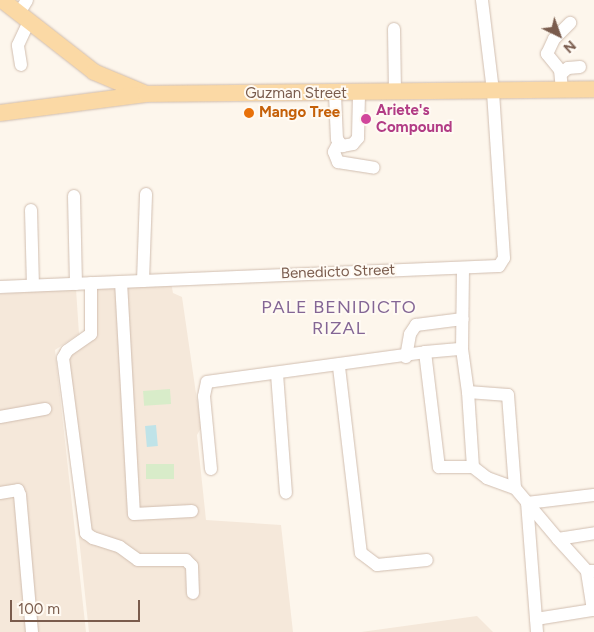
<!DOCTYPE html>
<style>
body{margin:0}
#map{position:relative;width:594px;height:632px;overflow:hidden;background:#fdf6ec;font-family:Figtree,sans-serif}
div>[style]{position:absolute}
.residential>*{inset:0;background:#f5e8da}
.green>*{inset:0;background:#d8ecc9;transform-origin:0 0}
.water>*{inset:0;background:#bfe3e8;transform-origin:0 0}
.roads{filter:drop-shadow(0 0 1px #d1beb0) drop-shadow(0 0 1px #d1beb0)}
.minor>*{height:12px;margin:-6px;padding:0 6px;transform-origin:6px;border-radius:6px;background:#fff}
.major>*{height:16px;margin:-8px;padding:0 8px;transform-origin:8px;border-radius:8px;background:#fbd9a5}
.dots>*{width:14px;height:14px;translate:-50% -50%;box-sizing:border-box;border:2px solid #fffaf3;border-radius:50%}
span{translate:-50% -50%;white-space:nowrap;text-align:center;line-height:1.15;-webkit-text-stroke:4px #fffaf3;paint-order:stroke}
.street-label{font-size:15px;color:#7a5c4d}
.hotel-label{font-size:15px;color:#b23c85;font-weight:700}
.left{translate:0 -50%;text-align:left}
.food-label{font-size:15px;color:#c56008;font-weight:700}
.quarter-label{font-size:18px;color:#846695;letter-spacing:1px}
.north{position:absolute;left:534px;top:10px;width:50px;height:50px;-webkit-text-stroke:4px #fffaf3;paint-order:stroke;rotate:138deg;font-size:14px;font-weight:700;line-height:20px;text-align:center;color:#7a5c4d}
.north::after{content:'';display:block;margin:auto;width:18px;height:22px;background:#7a5c4d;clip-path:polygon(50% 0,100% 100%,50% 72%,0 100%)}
.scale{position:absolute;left:10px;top:600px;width:130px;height:22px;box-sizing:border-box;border:2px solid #7a5c4d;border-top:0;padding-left:6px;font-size:15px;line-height:18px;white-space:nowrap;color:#7a5c4d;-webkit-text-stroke:4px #fffaf3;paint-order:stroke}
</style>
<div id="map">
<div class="residential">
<i style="clip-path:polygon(171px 282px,173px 293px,182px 297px,201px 428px,197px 435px,206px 520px,281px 525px,293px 632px,89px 632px,59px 350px,84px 331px,85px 287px)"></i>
<i style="clip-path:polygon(76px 289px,79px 334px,55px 350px,86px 632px,0 632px,0 294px)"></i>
<i style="clip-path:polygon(477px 616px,493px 632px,361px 632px)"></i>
</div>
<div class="green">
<i style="left:170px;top:389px;width:15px;height:27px;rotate:86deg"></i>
<i style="left:174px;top:464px;width:15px;height:28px;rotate:90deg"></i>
</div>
<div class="water">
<i style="left:156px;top:425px;width:21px;height:11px;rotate:85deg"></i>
</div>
<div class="roads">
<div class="minor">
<i style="left:19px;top:13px;width:15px;rotate:-58deg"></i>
<i style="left:394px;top:29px;width:64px;rotate:89.1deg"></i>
<i style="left:21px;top:65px;width:20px;rotate:-99deg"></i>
<i style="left:18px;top:45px;width:26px;rotate:-65deg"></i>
<i style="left:561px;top:74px;width:9px;rotate:-41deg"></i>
<i style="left:568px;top:68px;width:12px;rotate:-5deg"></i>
<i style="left:562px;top:89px;width:19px;rotate:-96deg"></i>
<i style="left:560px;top:70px;width:21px;rotate:-129deg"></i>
<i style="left:547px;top:54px;width:17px;rotate:-65deg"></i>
<i style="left:554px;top:39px;width:23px;rotate:-45deg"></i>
<i style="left:335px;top:94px;width:45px;rotate:87.5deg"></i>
<i style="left:337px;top:139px;width:9px;rotate:54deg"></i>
<i style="left:342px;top:146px;width:11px;rotate:-10deg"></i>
<i style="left:353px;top:144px;width:8px;rotate:-50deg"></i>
<i style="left:358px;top:138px;width:45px;rotate:-88.7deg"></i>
<i style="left:338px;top:144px;width:9px;rotate:117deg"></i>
<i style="left:334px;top:152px;width:11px;rotate:68deg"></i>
<i style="left:338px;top:162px;width:36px;rotate:9deg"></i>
<i style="left:74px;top:196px;width:88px;rotate:88.7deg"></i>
<i style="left:31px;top:210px;width:75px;rotate:88.5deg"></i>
<i style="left:463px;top:269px;width:80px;rotate:90.7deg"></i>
<i style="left:462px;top:349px;width:43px;rotate:82.1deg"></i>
<i style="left:468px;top:392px;width:75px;rotate:86.2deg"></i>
<i style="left:143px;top:281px;width:87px;rotate:-88deg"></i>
<i style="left:121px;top:282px;width:232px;rotate:86.8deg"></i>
<i style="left:134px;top:514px;width:58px;rotate:-3deg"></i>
<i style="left:91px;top:283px;width:51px;rotate:90deg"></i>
<i style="left:91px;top:334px;width:29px;rotate:145deg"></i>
<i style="left:67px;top:351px;width:8px;rotate:120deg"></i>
<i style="left:63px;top:358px;width:177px;rotate:82.5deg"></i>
<i style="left:86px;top:533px;width:9px;rotate:36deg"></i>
<i style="left:93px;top:538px;width:28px;rotate:18deg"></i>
<i style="left:120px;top:547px;width:22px;rotate:36deg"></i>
<i style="left:138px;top:560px;width:48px"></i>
<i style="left:186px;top:560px;width:8px;rotate:45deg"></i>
<i style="left:192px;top:566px;width:27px;rotate:88deg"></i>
<i style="left:0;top:287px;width:499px;rotate:-2.4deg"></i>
<i style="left:499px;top:266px;width:9px;rotate:-58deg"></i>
<i style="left:504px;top:258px;width:167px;rotate:-93.8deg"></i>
<i style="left:493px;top:91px;width:92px;rotate:-96.9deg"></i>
<i style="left:425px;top:352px;width:37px;rotate:-5deg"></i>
<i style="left:406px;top:357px;width:23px;rotate:-80deg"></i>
<i style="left:410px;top:334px;width:11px;rotate:-56deg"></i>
<i style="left:416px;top:325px;width:47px;rotate:-7.3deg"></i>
<i style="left:339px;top:367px;width:187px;rotate:83.3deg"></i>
<i style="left:361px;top:553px;width:20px;rotate:37deg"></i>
<i style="left:377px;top:565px;width:50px;rotate:-5.7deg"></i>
<i style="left:277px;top:374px;width:119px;rotate:85.7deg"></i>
<i style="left:468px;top:392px;width:40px;rotate:4.3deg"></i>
<i style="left:508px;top:395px;width:93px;rotate:85.7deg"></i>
<i style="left:0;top:417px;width:46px;rotate:-10.1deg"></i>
<i style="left:211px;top:469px;width:73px;rotate:-95.5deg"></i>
<i style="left:204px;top:396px;width:14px;rotate:-78deg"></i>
<i style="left:207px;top:382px;width:220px;rotate:-7.8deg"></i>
<i style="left:425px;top:352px;width:116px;rotate:83.1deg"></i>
<i style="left:439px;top:467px;width:34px"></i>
<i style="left:473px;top:467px;width:18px;rotate:38deg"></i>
<i style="left:487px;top:478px;width:30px;rotate:20deg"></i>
<i style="left:515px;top:488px;width:67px;rotate:49.9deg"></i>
<i style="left:0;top:493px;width:18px;rotate:-9deg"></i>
<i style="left:18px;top:490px;width:5px;rotate:68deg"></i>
<i style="left:20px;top:495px;width:138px;rotate:85deg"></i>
<i style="left:587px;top:571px;width:43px;rotate:-132.2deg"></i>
<i style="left:558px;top:539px;width:36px;rotate:-9deg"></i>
<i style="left:536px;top:619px;width:58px;rotate:-9deg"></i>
<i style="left:593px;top:610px;width:39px;rotate:-99deg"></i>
<i style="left:587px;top:571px;width:7px"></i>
<i style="left:537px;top:632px;width:129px;rotate:-94.4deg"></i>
<i style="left:527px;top:503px;width:67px;rotate:-6.8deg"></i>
</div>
<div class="major">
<i style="left:2px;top:0;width:117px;rotate:38deg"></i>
<i style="left:94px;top:72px;width:54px;rotate:22.8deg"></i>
<i style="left:0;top:113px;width:147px;rotate:-7.4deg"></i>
<i style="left:146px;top:94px;width:448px;rotate:-0.6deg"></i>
</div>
</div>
<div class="dots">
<i style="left:249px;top:113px;background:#e8710a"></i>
<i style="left:366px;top:119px;background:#d1479c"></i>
</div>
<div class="street-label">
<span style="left:296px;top:94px">Guzman Street</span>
<span style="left:338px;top:272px;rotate:-2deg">Benedicto Street</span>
</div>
<div class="hotel-label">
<span class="left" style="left:376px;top:119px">Ariete's<br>Compound</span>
</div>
<div class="food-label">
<span class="left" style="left:259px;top:113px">Mango Tree</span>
</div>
<div class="quarter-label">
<span style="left:339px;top:318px">PALE BENIDICTO<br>RIZAL</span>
</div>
<div class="north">N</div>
<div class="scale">100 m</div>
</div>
